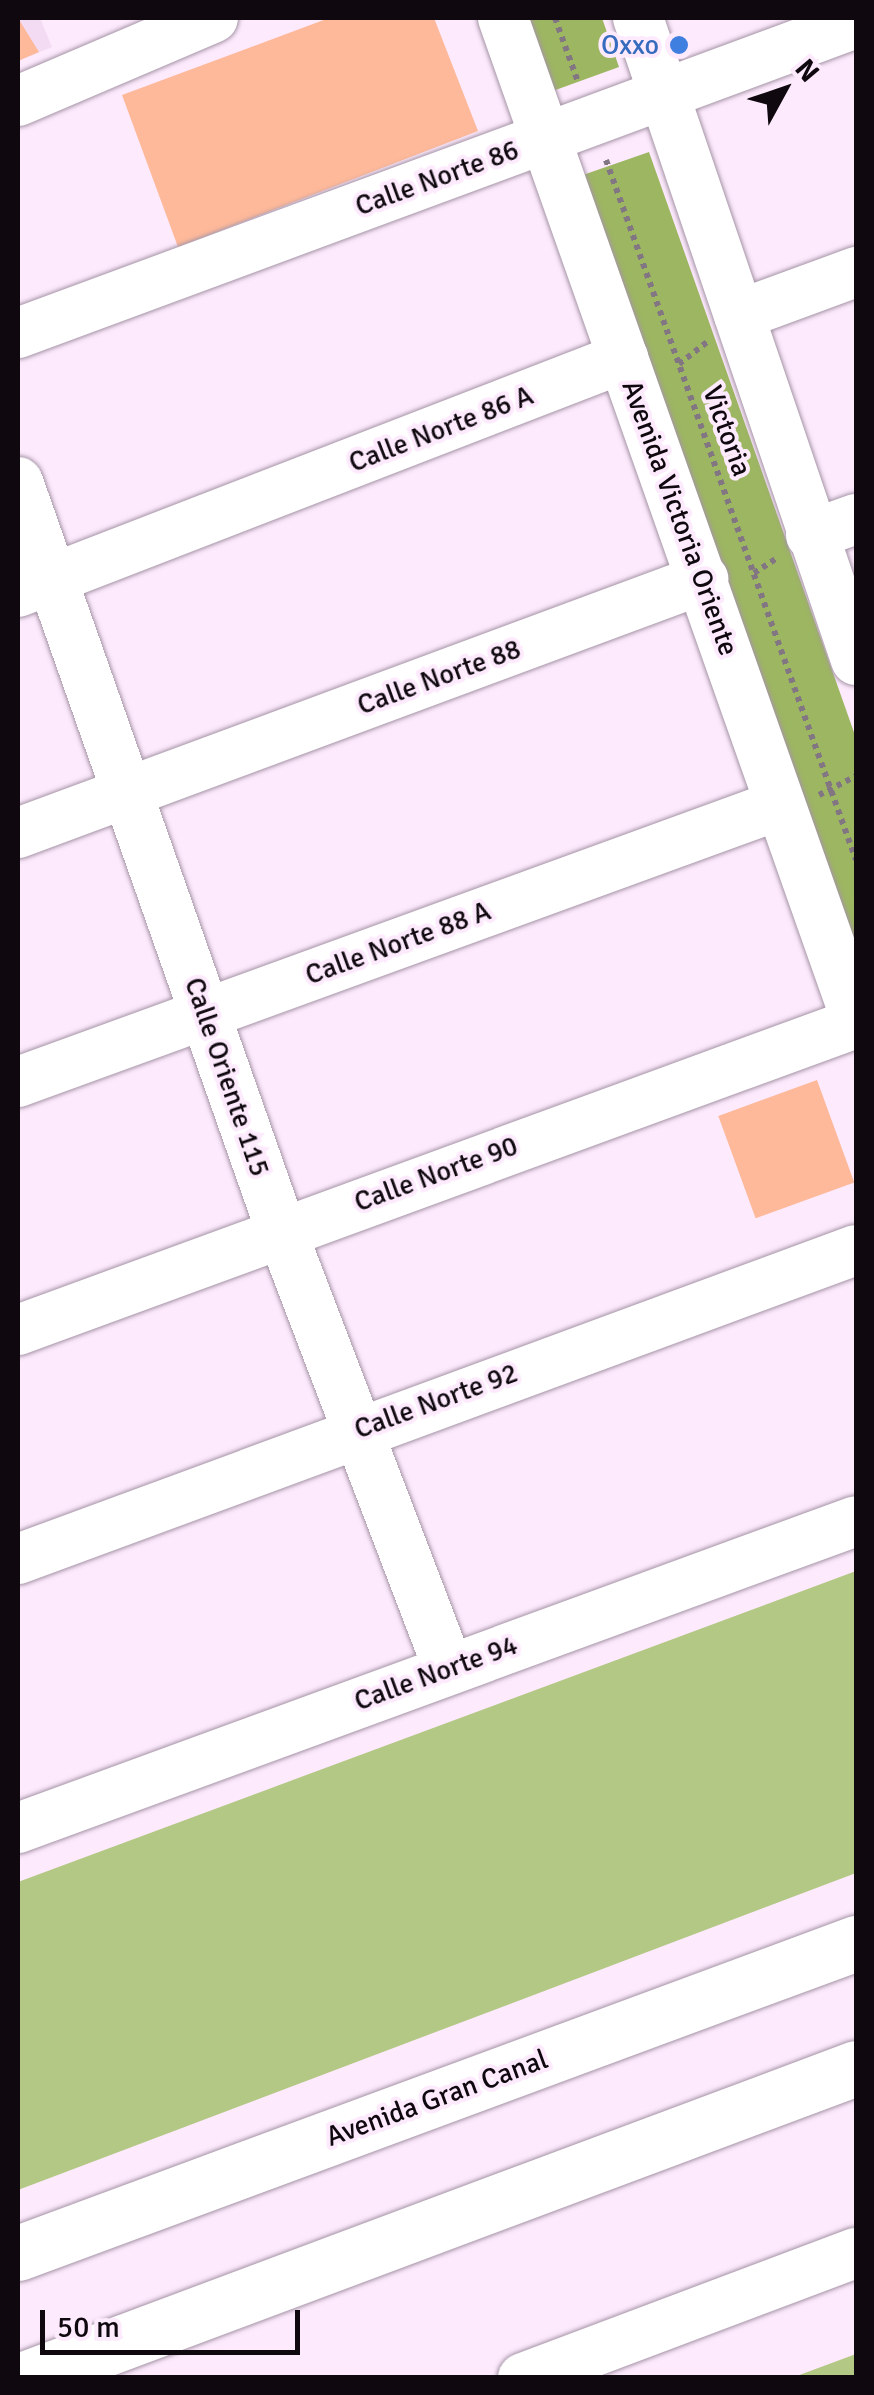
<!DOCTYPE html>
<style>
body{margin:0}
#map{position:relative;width:874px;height:2395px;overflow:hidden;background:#fdeafd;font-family:Signika,sans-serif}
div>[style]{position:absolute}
.built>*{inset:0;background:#f4dbf4}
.green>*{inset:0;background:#b3c884}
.forest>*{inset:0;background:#9db662}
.building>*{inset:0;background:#feb99a;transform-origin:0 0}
.path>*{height:6px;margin-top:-3px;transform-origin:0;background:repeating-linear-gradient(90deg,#837683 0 5px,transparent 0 10px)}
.roads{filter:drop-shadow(0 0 2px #a594a6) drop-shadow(0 0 2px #a594a6)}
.minor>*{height:50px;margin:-25px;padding:0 25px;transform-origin:25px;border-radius:25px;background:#fff}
.major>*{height:55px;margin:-27.5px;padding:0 27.5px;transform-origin:27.5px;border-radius:27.5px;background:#fff}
.dots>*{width:28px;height:28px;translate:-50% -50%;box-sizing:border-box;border:5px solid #fdeafd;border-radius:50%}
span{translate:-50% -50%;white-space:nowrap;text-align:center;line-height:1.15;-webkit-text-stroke:8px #fdeafd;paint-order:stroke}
.shop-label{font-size:28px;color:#366cbe}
.right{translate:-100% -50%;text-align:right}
.street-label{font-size:28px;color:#0f090f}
.frame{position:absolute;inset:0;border:20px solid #0f090f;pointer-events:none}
.north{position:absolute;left:734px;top:40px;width:100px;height:100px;-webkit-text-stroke:8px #fdeafd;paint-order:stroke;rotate:50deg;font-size:28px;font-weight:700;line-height:40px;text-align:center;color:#0f090f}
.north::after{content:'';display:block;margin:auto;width:35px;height:45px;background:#0f090f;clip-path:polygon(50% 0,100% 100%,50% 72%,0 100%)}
.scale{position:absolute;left:40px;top:2310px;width:260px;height:45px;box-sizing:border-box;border:5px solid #0f090f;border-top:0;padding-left:12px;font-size:30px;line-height:35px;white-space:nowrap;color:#0f090f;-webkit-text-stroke:8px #fdeafd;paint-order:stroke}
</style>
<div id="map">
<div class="built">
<i style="clip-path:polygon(18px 18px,40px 18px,52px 47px,18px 61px)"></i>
</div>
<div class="green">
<i style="clip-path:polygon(856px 1571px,856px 1873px,18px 2190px,18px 1882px)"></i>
<i style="clip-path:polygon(856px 2354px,856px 2377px,794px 2377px)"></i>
</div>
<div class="forest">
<i style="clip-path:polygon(523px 18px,602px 18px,619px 67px,550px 92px)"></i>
<i style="clip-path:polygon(649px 152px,856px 738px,856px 957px,580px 176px)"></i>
</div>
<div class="building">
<i style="clip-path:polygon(18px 18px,39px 52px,18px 61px)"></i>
<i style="clip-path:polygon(329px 18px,434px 18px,478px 131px,178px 247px,122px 95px)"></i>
<i style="left:817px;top:1080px;width:109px;height:105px;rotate:70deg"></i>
</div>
<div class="path">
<i style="left:555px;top:18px;width:68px;rotate:70.2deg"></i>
<i style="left:606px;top:160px;width:743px;rotate:70.35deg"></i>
<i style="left:679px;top:364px;width:37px;rotate:-38deg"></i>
<i style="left:754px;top:573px;width:27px;rotate:-33deg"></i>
<i style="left:819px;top:795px;width:42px;rotate:-27.2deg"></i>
</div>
<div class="roads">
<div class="minor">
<i style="left:503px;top:18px;width:1061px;rotate:70.57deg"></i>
<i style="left:638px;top:18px;width:678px;rotate:71.24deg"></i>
<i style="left:18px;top:101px;width:212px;rotate:-23.1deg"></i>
<i style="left:739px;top:315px;width:125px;rotate:-20.2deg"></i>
<i style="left:18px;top:333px;width:894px;rotate:-20.3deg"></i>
<i style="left:18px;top:482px;width:793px;rotate:70.63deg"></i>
<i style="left:281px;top:1230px;width:469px;rotate:69.1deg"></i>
<i style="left:811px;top:535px;width:48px;rotate:-19.6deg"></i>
<i style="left:18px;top:592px;width:649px;rotate:-21.15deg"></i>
<i style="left:18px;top:833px;width:731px;rotate:-20.34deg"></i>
<i style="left:18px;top:1082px;width:810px;rotate:-20deg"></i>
<i style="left:18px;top:1330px;width:892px;rotate:-20.12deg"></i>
<i style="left:18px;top:1559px;width:893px;rotate:-20.24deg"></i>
<i style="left:18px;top:1828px;width:892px;rotate:-20.12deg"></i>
<i style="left:523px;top:2378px;width:356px;rotate:-20.6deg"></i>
</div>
<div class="major">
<i style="left:18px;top:2253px;width:894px;rotate:-20.3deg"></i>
<i style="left:27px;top:2378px;width:885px;rotate:-20.5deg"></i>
</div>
</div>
<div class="dots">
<i style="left:679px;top:45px;background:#3f7fe0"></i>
</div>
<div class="shop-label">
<span class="right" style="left:659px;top:45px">Oxxo</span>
</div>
<div class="street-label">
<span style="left:437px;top:178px;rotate:-20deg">Calle Norte 86</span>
<span style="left:441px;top:429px;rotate:-21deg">Calle Norte 86 A</span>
<span style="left:727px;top:431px;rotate:70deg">Victoria</span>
<span style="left:680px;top:518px;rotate:70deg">Avenida Victoria Oriente</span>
<span style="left:439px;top:677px;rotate:-20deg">Calle Norte 88</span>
<span style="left:398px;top:943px;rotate:-20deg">Calle Norte 88 A</span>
<span style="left:227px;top:1077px;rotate:71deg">Calle Oriente 115</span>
<span style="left:436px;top:1174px;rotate:-20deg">Calle Norte 90</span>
<span style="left:436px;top:1401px;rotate:-20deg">Calle Norte 92</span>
<span style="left:436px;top:1673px;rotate:-20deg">Calle Norte 94</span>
<span style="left:437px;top:2098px;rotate:-20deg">Avenida Gran Canal</span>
</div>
<div class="frame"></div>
<div class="north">N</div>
<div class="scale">50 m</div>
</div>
